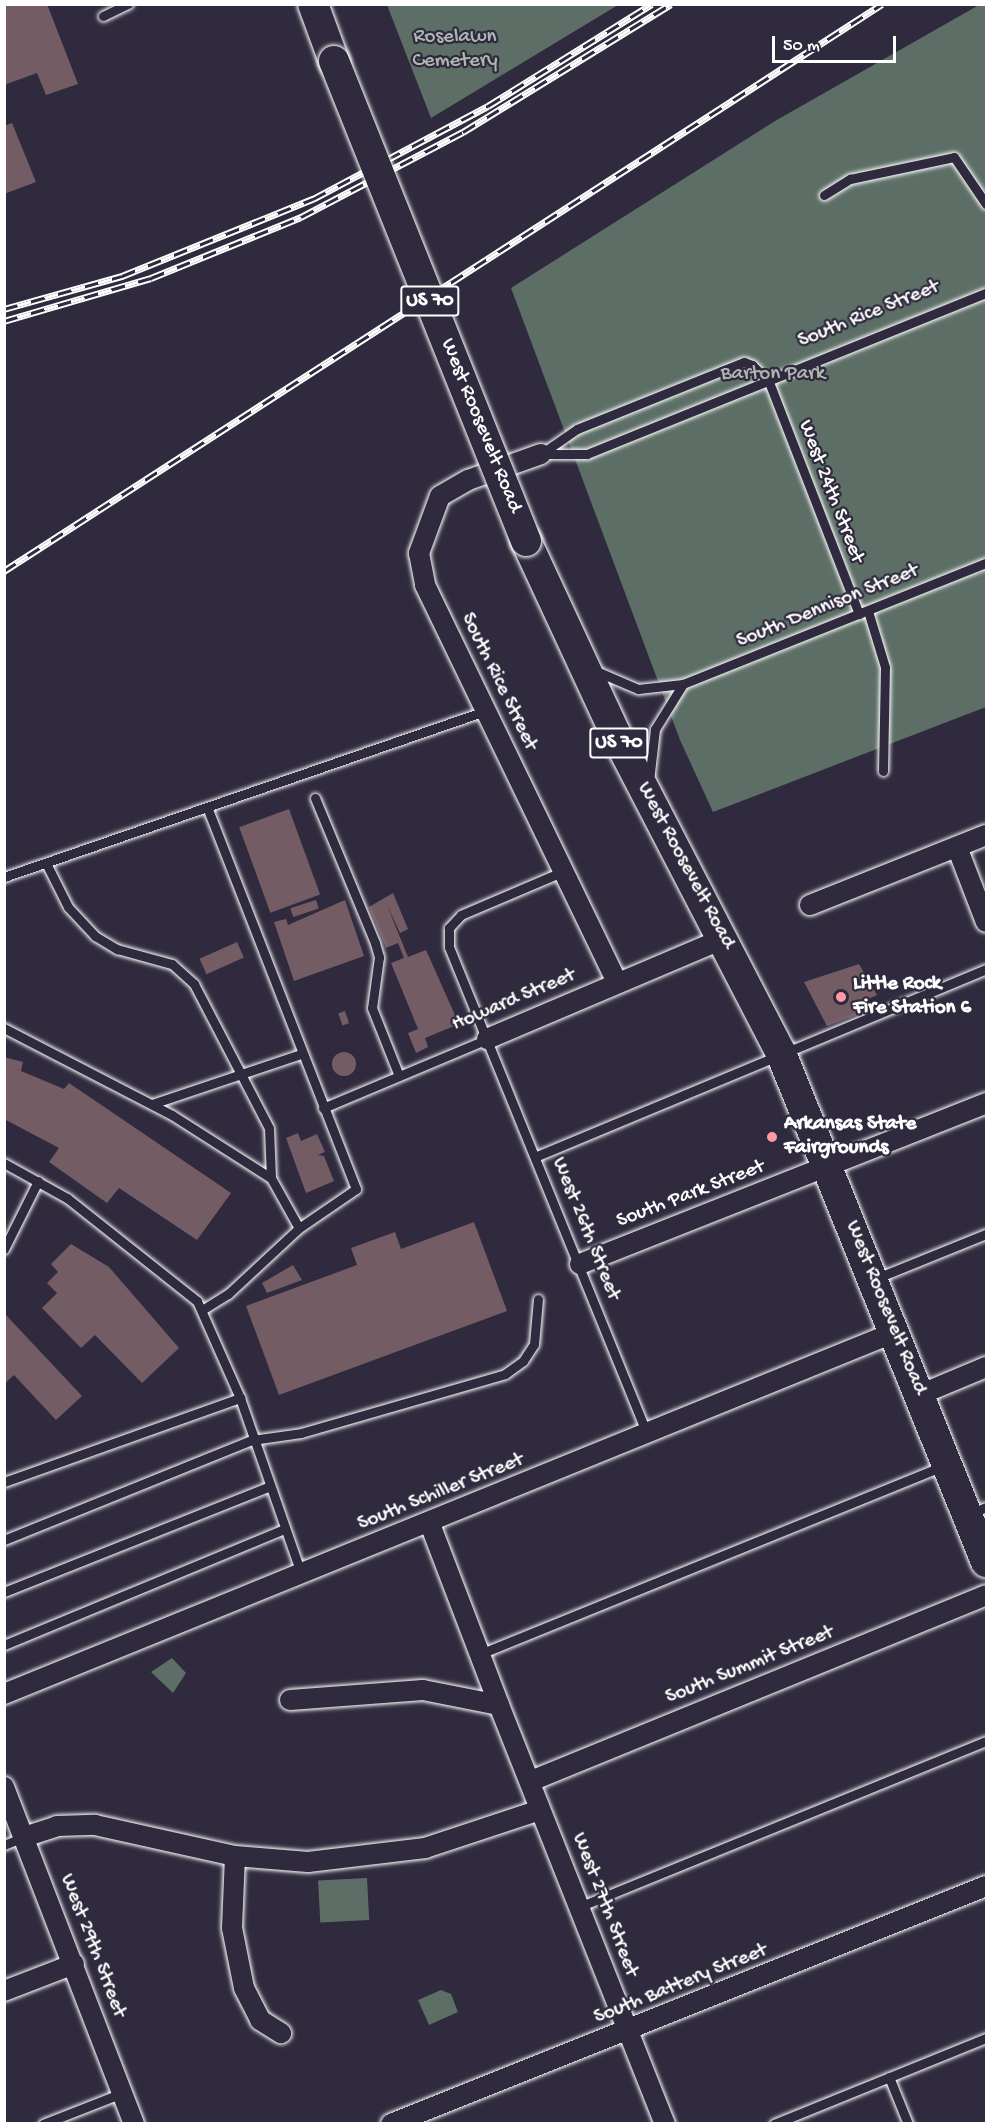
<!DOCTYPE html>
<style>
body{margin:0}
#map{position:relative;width:991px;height:2128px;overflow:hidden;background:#2f2a3d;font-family:"Gochi Hand",sans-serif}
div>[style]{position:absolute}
.green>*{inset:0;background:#5c6e66;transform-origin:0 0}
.building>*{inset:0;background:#745c65;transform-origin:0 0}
.round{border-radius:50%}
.roads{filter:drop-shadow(0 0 2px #fff) drop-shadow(0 0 2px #fff)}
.lane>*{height:9px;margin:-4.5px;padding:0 4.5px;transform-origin:4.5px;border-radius:4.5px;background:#2f2a3d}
.street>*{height:20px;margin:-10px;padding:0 10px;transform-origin:10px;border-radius:10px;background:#2f2a3d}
.primary>*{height:30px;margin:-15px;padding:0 15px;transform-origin:15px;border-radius:15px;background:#2f2a3d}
.rail>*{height:7px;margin-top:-3.5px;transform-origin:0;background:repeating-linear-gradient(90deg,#2f2a3d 0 14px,#fff 0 28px);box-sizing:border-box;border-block:2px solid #fff}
.bridges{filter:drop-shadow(0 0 2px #fff) drop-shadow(0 0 2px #fff)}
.primary-bridge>*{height:30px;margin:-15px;padding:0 15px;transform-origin:15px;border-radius:15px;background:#2f2a3d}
.dots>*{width:16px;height:16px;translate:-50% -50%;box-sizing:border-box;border:3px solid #2f2a3d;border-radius:50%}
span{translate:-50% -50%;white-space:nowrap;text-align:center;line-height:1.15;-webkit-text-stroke:4.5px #2f2a3d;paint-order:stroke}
.shield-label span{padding:2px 4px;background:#2f2a3d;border:2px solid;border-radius:4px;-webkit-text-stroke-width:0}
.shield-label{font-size:20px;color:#fff;font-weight:700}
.park-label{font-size:21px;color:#aeb6b2}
.street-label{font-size:21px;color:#fff}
.poi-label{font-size:21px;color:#fff;font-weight:700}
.left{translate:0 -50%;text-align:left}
.frame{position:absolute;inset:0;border:6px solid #fff;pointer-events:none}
.scale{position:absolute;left:772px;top:36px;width:124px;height:27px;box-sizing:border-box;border:3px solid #fff;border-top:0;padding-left:8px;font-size:18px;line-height:21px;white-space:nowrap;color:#fff;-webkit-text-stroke:4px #2f2a3d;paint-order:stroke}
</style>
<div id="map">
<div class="green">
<i style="clip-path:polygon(387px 5px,618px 5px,431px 118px)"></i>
<i style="clip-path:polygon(979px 5px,986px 5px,986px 707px,713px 812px,680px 740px,511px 288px,775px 121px)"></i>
<i style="clip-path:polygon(172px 1658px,186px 1673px,173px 1693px,151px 1672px)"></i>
<i style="left:367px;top:1878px;width:42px;height:49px;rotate:87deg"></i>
<i style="clip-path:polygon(441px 1990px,451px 1994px,458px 2012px,429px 2025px,418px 2000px)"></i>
</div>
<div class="building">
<i style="clip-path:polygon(4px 4px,47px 4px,78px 84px,46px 95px,37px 73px,4px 85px)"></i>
<i style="clip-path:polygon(12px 123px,36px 182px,4px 194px,4px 126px)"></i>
<i style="left:289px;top:809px;width:91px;height:53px;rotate:70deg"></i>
<i style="clip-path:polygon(393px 893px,408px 929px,400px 933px,387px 905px,408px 957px,426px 950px,459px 1024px,425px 1038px,428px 1047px,416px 1053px,408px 1033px,418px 1029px,391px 963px,404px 958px,398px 943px,386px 948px,369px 907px)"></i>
<i style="left:316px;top:900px;width:9px;height:27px;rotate:72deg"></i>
<i style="clip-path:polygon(345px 900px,364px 956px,294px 981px,274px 922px,286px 919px,288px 925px)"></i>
<i style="left:237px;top:942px;width:17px;height:41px;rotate:66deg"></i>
<i style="clip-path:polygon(859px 964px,877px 995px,868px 999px,872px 1009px,827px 1026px,804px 982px)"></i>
<i style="left:345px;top:1011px;width:13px;height:7px;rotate:72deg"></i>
<i class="round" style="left:332px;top:1052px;width:24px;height:24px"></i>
<i style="clip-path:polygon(4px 1057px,23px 1062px,21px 1071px,64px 1089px,69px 1083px,231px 1193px,197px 1240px,119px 1188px,107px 1203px,49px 1162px,59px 1148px,4px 1119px)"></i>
<i style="clip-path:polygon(298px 1133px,301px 1141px,317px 1134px,325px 1152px,318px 1155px,324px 1156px,334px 1181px,306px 1193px,286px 1138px)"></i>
<i style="clip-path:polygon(474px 1222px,507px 1311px,279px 1395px,246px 1306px,357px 1265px,351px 1248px,395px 1232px,401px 1249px)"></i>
<i style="clip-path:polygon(71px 1244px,109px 1267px,179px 1348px,142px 1383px,95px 1335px,81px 1348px,42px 1308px,57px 1293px,47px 1283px,58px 1272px,51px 1264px)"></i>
<i style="clip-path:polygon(293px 1265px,302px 1280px,267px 1293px,262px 1283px)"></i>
<i style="clip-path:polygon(4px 1313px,82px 1396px,56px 1420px,14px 1375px,4px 1384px)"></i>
</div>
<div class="roads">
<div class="lane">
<i style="left:103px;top:16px;width:28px;rotate:-26deg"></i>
<i style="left:824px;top:195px;width:31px;rotate:-32deg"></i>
<i style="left:850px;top:179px;width:106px;rotate:-11.9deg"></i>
<i style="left:954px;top:157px;width:57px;rotate:55.8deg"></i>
<i style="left:541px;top:454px;width:44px;rotate:-34.8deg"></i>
<i style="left:577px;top:429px;width:180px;rotate:-21.9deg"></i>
<i style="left:744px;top:362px;width:9px;rotate:21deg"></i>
<i style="left:752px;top:365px;width:24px;rotate:45deg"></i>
<i style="left:769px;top:382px;width:249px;rotate:68.8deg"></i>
<i style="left:541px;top:454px;width:46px"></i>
<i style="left:587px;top:454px;width:430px;rotate:-22deg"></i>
<i style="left:868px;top:611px;width:59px;rotate:73.1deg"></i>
<i style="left:885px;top:667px;width:104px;rotate:91.1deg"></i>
<i style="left:596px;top:671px;width:46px;rotate:23.2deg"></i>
<i style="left:638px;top:689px;width:45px;rotate:-6.3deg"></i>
<i style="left:683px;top:684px;width:326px;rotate:-21.8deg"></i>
<i style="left:649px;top:781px;width:52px;rotate:-83.4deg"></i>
<i style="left:655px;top:729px;width:53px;rotate:-58.1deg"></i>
<i style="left:315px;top:798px;width:157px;rotate:67.5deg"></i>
<i style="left:375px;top:943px;width:15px;rotate:74deg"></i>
<i style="left:379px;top:957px;width:51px;rotate:97.8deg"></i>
<i style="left:372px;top:1008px;width:73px;rotate:68.3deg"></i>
<i style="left:46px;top:863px;width:49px;rotate:63.4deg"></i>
<i style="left:68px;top:907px;width:40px;rotate:47deg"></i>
<i style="left:95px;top:936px;width:26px;rotate:31deg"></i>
<i style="left:117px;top:949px;width:57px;rotate:15.3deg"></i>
<i style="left:172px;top:964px;width:30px;rotate:42deg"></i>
<i style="left:194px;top:984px;width:162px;rotate:62.5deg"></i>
<i style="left:269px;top:1128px;width:50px;rotate:87.7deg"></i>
<i style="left:271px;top:1178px;width:57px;rotate:60.8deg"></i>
<i style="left:564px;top:871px;width:112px;rotate:156.9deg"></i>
<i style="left:461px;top:915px;width:18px;rotate:133deg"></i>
<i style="left:449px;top:928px;width:19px;rotate:90deg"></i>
<i style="left:449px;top:947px;width:526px;rotate:67.87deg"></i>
<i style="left:4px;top:877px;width:509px;rotate:-19.04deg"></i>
<i style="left:4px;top:1028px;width:189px;rotate:27.4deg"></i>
<i style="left:172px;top:1115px;width:117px;rotate:32.5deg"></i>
<i style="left:152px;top:1104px;width:157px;rotate:-18.6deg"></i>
<i style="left:323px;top:1108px;width:178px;rotate:-22.8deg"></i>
<i style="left:537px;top:1156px;width:486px;rotate:-22.6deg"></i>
<i style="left:4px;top:1163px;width:72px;rotate:29.1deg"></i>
<i style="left:67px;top:1198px;width:166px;rotate:38.4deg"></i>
<i style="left:197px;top:1301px;width:106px;rotate:66.1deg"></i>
<i style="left:240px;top:1398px;width:185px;rotate:70.8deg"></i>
<i style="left:4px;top:1249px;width:76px;rotate:-63.4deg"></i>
<i style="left:877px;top:1278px;width:118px;rotate:-22deg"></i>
<i style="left:202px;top:1310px;width:31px;rotate:-32deg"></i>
<i style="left:228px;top:1294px;width:97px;rotate:-42.9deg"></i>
<i style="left:299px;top:1228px;width:69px;rotate:-34.4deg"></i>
<i style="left:356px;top:1189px;width:410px;rotate:-111.3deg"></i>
<i style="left:4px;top:1482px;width:251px;rotate:-19.6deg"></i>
<i style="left:969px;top:1514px;width:18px;rotate:-22deg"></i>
<i style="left:4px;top:1540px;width:267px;rotate:-22deg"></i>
<i style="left:252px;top:1440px;width:49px;rotate:-8.1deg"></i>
<i style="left:301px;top:1433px;width:212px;rotate:-16.1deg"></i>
<i style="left:505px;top:1374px;width:22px;rotate:-36deg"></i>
<i style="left:523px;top:1361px;width:20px;rotate:-57deg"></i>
<i style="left:534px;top:1344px;width:45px;rotate:-84.9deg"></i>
<i style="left:4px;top:1592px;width:284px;rotate:-21.7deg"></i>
<i style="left:4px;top:1645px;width:303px;rotate:-22.5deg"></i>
<i style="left:480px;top:1654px;width:499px;rotate:-22.1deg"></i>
<i style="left:4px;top:1845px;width:22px;rotate:-22deg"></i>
<i style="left:579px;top:1907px;width:440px;rotate:-22.2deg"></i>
<i style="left:889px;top:2077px;width:51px;rotate:68deg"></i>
<i style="left:43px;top:2124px;width:85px;rotate:-21.4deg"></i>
<i style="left:774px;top:2124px;width:229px;rotate:-22.1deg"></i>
</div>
<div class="street">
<i style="left:541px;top:454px;width:77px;rotate:160.4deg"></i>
<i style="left:468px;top:480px;width:32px;rotate:150deg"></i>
<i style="left:440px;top:496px;width:61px;rotate:110.2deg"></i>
<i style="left:419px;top:553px;width:33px;rotate:79deg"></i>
<i style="left:425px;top:585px;width:441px;rotate:64.2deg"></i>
<i style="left:957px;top:847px;width:80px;rotate:68.9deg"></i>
<i style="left:810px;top:905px;width:189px;rotate:-21.7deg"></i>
<i style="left:487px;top:1039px;width:259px;rotate:-23deg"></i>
<i style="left:580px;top:1264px;width:437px;rotate:-21.6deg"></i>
<i style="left:919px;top:1395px;width:73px;rotate:-22.7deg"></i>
<i style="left:430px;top:1524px;width:194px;rotate:69.1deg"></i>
<i style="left:4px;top:1694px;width:962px;rotate:-22.11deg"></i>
<i style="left:290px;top:1700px;width:133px;rotate:-4.3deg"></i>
<i style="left:423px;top:1690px;width:77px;rotate:11.2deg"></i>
<i style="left:499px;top:1705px;width:451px;rotate:68.4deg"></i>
<i style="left:531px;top:1781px;width:492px;rotate:-22.2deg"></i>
<i style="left:4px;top:1787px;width:361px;rotate:68.9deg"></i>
<i style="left:24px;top:1837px;width:35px;rotate:-18deg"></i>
<i style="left:57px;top:1826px;width:38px;rotate:-2deg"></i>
<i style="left:95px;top:1825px;width:143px;rotate:12.5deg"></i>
<i style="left:235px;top:1856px;width:73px;rotate:4.7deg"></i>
<i style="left:308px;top:1862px;width:118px;rotate:-6.8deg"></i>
<i style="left:425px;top:1848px;width:121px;rotate:-18.3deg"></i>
<i style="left:235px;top:1856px;width:72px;rotate:92.4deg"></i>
<i style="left:232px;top:1928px;width:61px;rotate:78.7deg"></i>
<i style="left:244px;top:1988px;width:36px;rotate:63deg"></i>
<i style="left:260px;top:2020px;width:25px;rotate:32deg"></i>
<i style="left:4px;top:1991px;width:75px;rotate:-21.1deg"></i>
<i style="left:391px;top:2124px;width:641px;rotate:-21.8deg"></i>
</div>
<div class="primary">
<i style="left:313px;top:4px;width:61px;rotate:69.8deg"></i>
<i style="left:526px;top:541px;width:212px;rotate:65.1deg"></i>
<i style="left:615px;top:733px;width:360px;rotate:62.6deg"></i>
<i style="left:781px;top:1053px;width:549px;rotate:68.06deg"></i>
</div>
</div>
<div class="rail">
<i style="left:4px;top:309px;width:123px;rotate:-15.6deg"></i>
<i style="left:122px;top:276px;width:206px;rotate:-22deg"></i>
<i style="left:313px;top:199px;width:198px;rotate:-28deg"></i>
<i style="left:488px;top:106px;width:193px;rotate:-31.9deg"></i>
<i style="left:4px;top:321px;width:153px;rotate:-16.3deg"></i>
<i style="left:151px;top:278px;width:162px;rotate:-22.1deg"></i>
<i style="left:301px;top:217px;width:183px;rotate:-27.7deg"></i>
<i style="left:463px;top:132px;width:244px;rotate:-31.6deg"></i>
<i style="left:4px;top:571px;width:1045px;rotate:-32.85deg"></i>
</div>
<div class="bridges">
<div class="primary-bridge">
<i style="left:334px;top:61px;width:517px;rotate:68.2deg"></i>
</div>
</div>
<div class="dots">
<i style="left:841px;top:997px;background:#ff9aa2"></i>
<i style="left:772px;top:1137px;background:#ff9aa2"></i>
</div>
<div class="shield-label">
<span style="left:430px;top:301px">US 70</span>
<span style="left:619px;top:743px">US 70</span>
</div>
<div class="park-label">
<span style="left:455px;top:50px">Roselawn<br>Cemetery</span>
<span style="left:773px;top:375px">Barton Park</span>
</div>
<div class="street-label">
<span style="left:869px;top:315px;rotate:-22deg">South Rice Street</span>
<span style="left:480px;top:426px;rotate:68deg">West Roosevelt Road</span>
<span style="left:830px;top:492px;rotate:69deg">West 24th Street</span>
<span style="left:828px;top:607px;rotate:-22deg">South Dennison Street</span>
<span style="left:498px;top:682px;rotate:64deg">South Rice Street</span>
<span style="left:685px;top:866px;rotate:62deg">West Roosevelt Road</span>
<span style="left:514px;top:1001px;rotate:-23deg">Howard Street</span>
<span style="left:691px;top:1195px;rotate:-21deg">South Park Street</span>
<span style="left:585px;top:1229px;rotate:68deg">West 26th Street</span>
<span style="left:885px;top:1308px;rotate:68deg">West Roosevelt Road</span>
<span style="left:441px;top:1493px;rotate:-22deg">South Schiller Street</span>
<span style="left:750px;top:1666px;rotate:-22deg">South Summit Street</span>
<span style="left:604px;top:1905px;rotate:69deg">West 27th Street</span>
<span style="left:92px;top:1946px;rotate:69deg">West 29th Street</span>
<span style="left:681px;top:1985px;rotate:-22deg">South Battery Street</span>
</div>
<div class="poi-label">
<span class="left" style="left:853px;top:997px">Little Rock<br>Fire Station 6</span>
<span class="left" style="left:784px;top:1137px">Arkansas State<br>Fairgrounds</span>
</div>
<div class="frame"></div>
<div class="scale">50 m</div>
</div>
